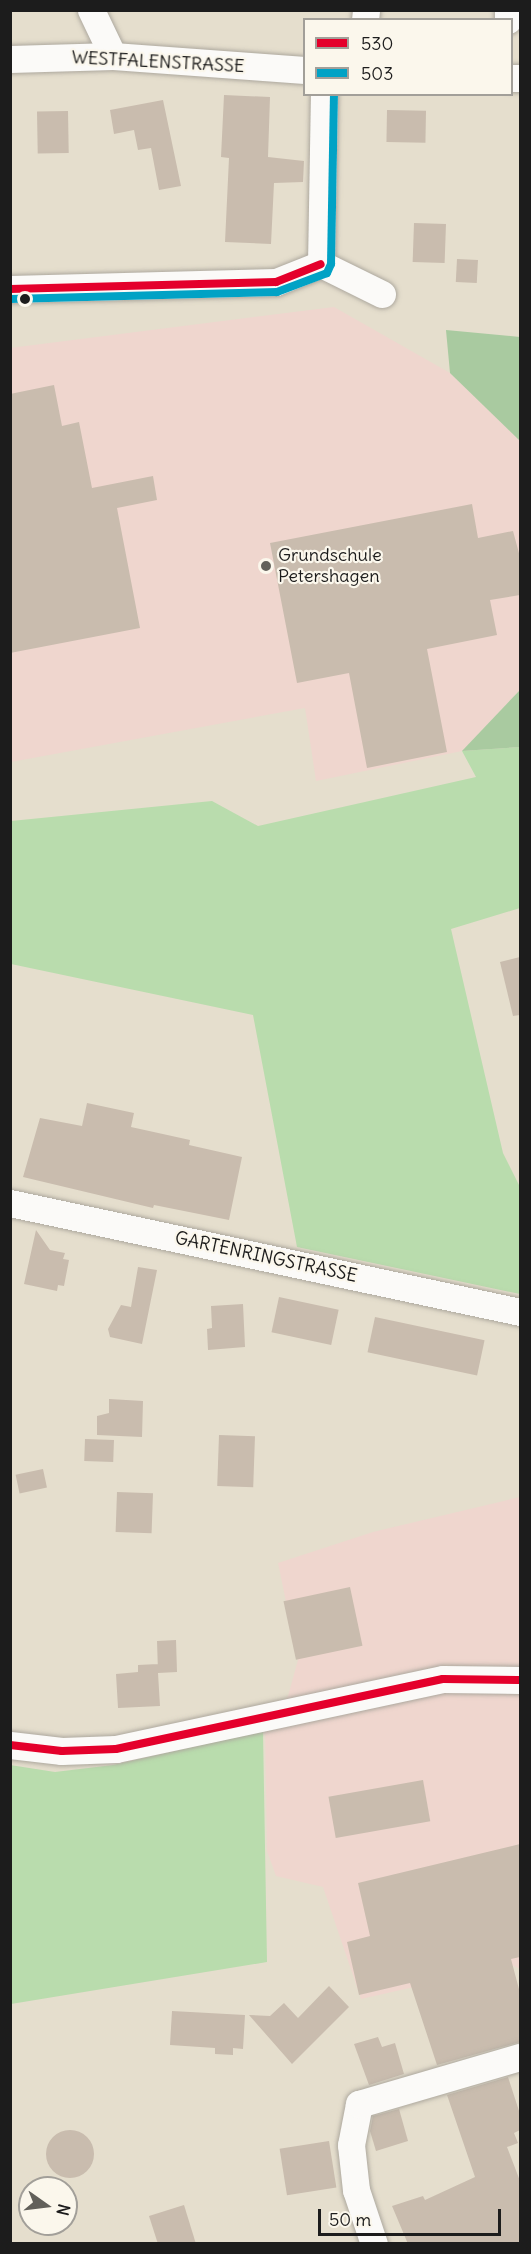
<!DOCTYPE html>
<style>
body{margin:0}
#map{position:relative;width:531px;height:2254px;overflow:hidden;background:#e5decd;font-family:Delius,sans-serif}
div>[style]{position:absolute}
.built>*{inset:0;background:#efd6ce}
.green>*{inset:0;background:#b9dcad}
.forest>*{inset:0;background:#a9caa0}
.building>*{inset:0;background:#c9bcae;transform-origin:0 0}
.round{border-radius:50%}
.roads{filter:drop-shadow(0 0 2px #ada89e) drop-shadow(0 0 2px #ada89e)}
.street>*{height:27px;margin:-13.5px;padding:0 13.5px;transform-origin:13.5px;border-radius:13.5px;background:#fbfaf8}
.bus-1>*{height:8px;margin:-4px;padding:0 4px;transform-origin:4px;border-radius:4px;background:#e4002b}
.bus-2>*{height:8px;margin:-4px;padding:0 4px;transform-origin:4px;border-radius:4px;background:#01a2c5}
.dots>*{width:16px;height:16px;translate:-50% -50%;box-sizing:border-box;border:3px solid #fbf7ec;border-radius:50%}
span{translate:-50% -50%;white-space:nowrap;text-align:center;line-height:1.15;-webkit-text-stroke:4.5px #fbf7ec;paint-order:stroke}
.street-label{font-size:18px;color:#1c1c1c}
.poi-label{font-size:18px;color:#1c1c1c}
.left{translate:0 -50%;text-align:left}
.frame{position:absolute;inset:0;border:12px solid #1c1c1c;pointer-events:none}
.legend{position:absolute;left:303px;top:18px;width:210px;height:78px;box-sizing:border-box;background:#fbf7ec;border:2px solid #a29f99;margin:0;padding:8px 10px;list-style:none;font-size:18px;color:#1c1c1c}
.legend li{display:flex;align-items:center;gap:12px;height:30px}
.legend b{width:30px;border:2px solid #a29f99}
.north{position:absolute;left:18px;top:2176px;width:60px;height:60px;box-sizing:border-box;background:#fbf7ec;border:2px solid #a29f99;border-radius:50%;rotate:104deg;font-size:16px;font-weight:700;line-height:24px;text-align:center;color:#1c1c1c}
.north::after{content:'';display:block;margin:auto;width:21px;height:27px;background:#62605a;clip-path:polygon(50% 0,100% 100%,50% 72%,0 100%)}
.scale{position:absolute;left:318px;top:2209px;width:183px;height:27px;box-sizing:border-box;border:3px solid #1c1c1c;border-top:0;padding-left:8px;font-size:18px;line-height:21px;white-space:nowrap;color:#1c1c1c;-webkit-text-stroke:4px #fbf7ec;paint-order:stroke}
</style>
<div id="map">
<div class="built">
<i style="clip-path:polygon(334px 307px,450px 373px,520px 441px,520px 690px,462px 751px,316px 781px,305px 708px,11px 762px,10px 348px)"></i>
<i style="clip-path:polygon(520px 1497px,520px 1969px,511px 1965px,361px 1999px,323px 1887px,276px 1876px,267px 1851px,265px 1725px,288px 1696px,298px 1660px,278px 1563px,373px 1532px)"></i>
</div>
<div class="green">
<i style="clip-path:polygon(520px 747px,520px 908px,451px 929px,503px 1153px,520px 1187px,520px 1294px,297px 1247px,253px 1015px,11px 964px,11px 821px,212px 801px,258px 826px,476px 777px,462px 751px)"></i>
<i style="clip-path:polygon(263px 1731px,267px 1962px,11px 2004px,10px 1765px,55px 1772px,113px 1765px)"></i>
</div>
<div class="forest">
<i style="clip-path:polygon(446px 330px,520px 337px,520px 441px,450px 373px)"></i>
<i style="clip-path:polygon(520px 690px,520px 747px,462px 751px)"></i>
</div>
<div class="building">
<i style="clip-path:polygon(224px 95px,270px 97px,268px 157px,304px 161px,303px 182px,274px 183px,271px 244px,225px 242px,229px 158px,221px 157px)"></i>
<i style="clip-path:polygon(163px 100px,181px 186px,159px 190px,151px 148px,138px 150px,134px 130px,114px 134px,110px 110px)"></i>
<i style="left:387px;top:110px;width:39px;height:32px;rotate:1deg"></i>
<i style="left:68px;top:111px;width:42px;height:31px;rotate:89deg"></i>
<i style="left:414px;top:223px;width:32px;height:39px;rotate:2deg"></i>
<i style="left:457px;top:259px;width:21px;height:23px;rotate:3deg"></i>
<i style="clip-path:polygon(54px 385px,62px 426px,79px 422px,92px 488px,153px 476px,157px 500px,117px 508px,140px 628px,10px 653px,10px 394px)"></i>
<i style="clip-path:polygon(472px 504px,478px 538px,513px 531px,520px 557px,520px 595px,490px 600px,497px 635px,427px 649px,447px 752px,367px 768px,349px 673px,297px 683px,270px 543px)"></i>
<i style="clip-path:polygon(520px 957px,520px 1015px,513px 1016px,500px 962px)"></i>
<i style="clip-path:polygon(87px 1103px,134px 1113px,131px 1127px,190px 1140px,189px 1145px,242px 1157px,229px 1220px,154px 1205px,153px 1208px,23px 1177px,40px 1118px,82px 1126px)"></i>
<i style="clip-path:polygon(36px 1230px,50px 1250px,65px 1253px,63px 1259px,69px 1260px,64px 1286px,58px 1285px,57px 1291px,24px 1284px)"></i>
<i style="clip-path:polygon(138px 1267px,157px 1270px,142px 1344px,110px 1337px,108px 1329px,121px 1305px,131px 1307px)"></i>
<i style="left:279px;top:1297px;width:61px;height:36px;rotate:12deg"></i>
<i style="clip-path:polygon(243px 1304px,245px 1347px,208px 1350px,207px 1329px,212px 1328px,211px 1306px)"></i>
<i style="left:375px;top:1317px;width:112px;height:36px;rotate:12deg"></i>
<i style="clip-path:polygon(109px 1399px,143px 1401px,142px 1437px,97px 1435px,97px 1416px,109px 1413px)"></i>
<i style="left:219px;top:1435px;width:36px;height:51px;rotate:2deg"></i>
<i style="left:85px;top:1439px;width:29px;height:22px;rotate:2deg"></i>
<i style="left:43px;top:1469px;width:19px;height:28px;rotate:78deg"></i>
<i style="left:117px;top:1492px;width:36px;height:40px;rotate:2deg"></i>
<i style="left:350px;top:1587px;width:60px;height:68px;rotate:78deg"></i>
<i style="clip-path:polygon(176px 1640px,177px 1672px,158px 1673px,160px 1706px,118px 1708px,116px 1674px,138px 1672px,138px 1665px,158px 1664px,158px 1672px,157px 1641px)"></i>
<i style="left:423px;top:1780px;width:42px;height:96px;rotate:80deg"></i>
<i style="clip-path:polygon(520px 1844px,520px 1957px,511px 1959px,520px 1993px,520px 2042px,437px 2065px,410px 1983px,359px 1995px,347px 1942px,370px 1936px,358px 1883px)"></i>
<i style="clip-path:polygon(329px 1986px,349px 2007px,292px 2064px,249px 2015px,270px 2016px,284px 2003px,298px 2018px)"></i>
<i style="clip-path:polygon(172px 2011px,245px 2015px,243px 2049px,233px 2048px,233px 2055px,215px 2054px,215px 2048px,170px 2045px)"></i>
<i style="clip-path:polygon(378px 2037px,382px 2047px,395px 2043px,404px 2074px,369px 2085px,354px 2044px)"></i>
<i style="clip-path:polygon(508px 2077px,520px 2114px,520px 2130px,514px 2133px,518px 2143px,507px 2147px,520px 2181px,520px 2244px,408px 2244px,392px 2206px,423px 2196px,425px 2200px,475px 2177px,447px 2095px)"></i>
<i style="clip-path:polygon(399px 2109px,408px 2141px,376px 2151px,370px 2131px,373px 2116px)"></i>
<i class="round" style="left:46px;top:2130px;width:48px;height:48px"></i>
<i style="left:329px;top:2141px;width:47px;height:50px;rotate:81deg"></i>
<i style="clip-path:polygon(184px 2205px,196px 2244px,158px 2244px,149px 2216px)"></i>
</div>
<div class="roads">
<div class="street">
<i style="left:91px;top:10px;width:51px;rotate:64.4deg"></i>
<i style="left:365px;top:20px;width:10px;rotate:-84deg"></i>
<i style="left:508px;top:20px;width:10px;rotate:-90deg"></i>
<i style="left:10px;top:59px;width:103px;rotate:-1.7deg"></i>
<i style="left:113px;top:56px;width:192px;rotate:4.2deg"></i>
<i style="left:512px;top:78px;width:8px"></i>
<i style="left:321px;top:264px;width:170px;rotate:-89deg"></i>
<i style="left:10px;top:289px;width:266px;rotate:-1.5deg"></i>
<i style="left:276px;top:282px;width:48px;rotate:-21.8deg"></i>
<i style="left:321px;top:264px;width:68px;rotate:26.2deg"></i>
<i style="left:10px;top:1203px;width:522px;rotate:12.06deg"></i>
<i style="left:10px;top:1745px;width:52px;rotate:6.6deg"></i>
<i style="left:62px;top:1751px;width:54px;rotate:-2.1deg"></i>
<i style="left:116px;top:1749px;width:334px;rotate:-12.1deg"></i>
<i style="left:443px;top:1679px;width:77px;rotate:0.7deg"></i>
<i style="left:374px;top:2244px;width:57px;rotate:-108.4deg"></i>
<i style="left:356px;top:2190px;width:45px;rotate:-96.3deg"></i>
<i style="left:351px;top:2145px;width:42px;rotate:-79deg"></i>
<i style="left:359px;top:2104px;width:168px;rotate:-16.3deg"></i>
</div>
</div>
<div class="bus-1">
<i style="left:10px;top:289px;width:266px;rotate:-1.5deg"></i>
<i style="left:276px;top:282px;width:48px;rotate:-21.8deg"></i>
<i style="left:10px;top:1745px;width:52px;rotate:6.6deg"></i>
<i style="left:62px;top:1751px;width:54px;rotate:-2.1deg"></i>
<i style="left:116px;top:1749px;width:334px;rotate:-12.1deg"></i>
<i style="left:443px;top:1679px;width:77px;rotate:0.7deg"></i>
</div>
<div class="bus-2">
<i style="left:10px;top:299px;width:267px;rotate:-1.5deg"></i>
<i style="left:277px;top:292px;width:53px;rotate:-20.8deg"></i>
<i style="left:327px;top:273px;width:10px;rotate:-66deg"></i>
<i style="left:331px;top:264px;width:170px;rotate:-89deg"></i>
</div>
<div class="dots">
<i style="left:25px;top:299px;background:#1c1c1c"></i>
<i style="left:266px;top:566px;background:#62605a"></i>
</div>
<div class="street-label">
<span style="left:158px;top:62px;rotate:3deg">WESTFALENSTRASSE</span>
<span style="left:266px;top:1257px;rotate:12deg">GARTENRINGSTRASSE</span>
</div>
<div class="poi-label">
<span class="left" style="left:278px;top:566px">Grundschule<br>Petershagen</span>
</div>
<div class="frame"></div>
<ul class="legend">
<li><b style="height:8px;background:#e4002b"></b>530</li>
<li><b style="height:8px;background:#01a2c5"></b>503</li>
</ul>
<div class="north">N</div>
<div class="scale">50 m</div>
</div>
